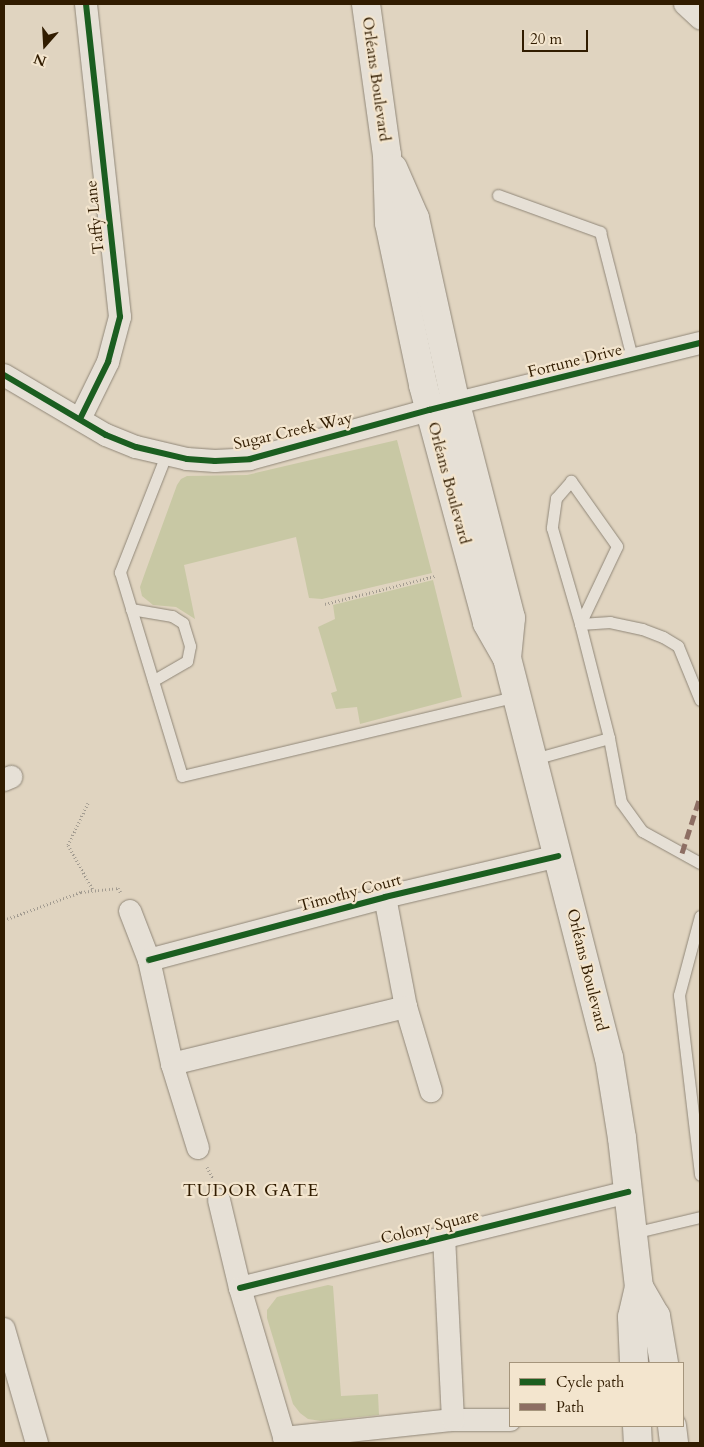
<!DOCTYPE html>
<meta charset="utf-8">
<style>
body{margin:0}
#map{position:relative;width:704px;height:1447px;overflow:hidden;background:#e0d4c0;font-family:Cardo,serif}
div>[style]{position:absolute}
.green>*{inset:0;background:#c8c8a4}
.path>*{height:3px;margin-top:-1.5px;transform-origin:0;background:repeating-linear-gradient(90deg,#a39c91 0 1px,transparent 0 3.5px)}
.roads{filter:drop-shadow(0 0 1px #908778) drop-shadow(0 0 1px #908778)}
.lane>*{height:11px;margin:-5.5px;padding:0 5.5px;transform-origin:5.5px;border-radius:5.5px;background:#e6e0d6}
.street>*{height:22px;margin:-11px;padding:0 11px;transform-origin:11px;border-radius:11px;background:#e6e0d6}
.secondary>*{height:28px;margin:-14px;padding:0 14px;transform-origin:14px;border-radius:14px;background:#e6e0d6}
.quiet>*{height:5px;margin-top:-2.5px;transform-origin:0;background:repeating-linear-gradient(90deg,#8d6e63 0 10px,transparent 0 15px)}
.cycleway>*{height:6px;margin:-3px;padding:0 3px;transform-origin:3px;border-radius:3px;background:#1b5e20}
span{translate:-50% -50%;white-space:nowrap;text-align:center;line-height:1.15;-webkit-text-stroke:4.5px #f3e5ce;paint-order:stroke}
.street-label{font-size:16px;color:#311c00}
.neighbourhood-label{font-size:18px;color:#311c00;letter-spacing:1px}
.frame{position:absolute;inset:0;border:5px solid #311c00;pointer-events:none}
.legend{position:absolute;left:509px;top:1362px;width:175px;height:65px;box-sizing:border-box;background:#f3e5ce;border:1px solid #a5957c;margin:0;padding:6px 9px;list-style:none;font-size:15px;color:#311c00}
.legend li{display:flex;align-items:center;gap:10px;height:25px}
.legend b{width:25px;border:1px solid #a5957c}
.north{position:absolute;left:20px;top:20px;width:50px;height:50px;-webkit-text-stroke:4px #f3e5ce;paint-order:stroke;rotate:199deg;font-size:14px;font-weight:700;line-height:20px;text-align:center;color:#311c00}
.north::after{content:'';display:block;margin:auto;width:18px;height:22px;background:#311c00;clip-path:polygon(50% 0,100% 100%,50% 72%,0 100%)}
.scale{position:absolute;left:522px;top:30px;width:66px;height:22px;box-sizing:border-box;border:2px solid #311c00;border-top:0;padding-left:6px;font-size:15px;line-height:18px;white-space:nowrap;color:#311c00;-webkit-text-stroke:4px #f3e5ce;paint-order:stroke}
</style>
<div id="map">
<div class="green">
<i style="clip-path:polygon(397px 440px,432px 573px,322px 599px,309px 598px,296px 537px,184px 565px,195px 619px,176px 607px,153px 605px,142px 596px,140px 587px,146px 570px,177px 485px,181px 479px,187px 476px,247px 475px)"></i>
<i style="clip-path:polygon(433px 580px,462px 697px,360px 724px,357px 707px,336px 709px,331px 693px,337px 691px,318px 627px,335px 619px,333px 605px)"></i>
<i style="clip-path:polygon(328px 1285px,333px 1286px,341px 1396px,378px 1394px,379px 1415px,321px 1421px,308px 1419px,300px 1413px,293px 1404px,267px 1318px,267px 1310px,277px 1297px)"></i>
</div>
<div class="path">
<i style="left:325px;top:604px;width:114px;rotate:-14.3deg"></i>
<i style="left:88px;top:803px;width:47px;rotate:115.5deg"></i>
<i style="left:68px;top:845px;width:51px;rotate:60.9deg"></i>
<i style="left:4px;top:920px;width:82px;rotate:-20deg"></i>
<i style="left:81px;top:892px;width:37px;rotate:-6deg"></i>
<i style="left:118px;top:888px;width:6px;rotate:59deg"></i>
<i style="left:207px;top:1167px;width:13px;rotate:63deg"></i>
</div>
<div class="roads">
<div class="lane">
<i style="left:498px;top:195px;width:109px;rotate:19.9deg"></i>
<i style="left:600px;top:232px;width:133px;rotate:75.7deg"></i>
<i style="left:166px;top:455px;width:126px;rotate:111.5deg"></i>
<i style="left:120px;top:572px;width:213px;rotate:73.1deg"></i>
<i style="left:182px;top:776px;width:345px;rotate:-13.4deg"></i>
<i style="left:131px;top:609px;width:42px;rotate:9.7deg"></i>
<i style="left:172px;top:616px;width:13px;rotate:32deg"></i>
<i style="left:183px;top:623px;width:24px;rotate:73deg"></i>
<i style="left:190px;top:646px;width:15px;rotate:101deg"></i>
<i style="left:187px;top:661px;width:39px;rotate:150deg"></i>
<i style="left:700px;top:700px;width:58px;rotate:-112.2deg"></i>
<i style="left:678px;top:646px;width:17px;rotate:-149deg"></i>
<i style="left:663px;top:637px;width:22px;rotate:-159deg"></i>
<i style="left:642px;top:629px;width:33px;rotate:-168deg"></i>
<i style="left:610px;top:622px;width:30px;rotate:176deg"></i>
<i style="left:580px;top:624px;width:86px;rotate:-64.6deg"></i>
<i style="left:617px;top:546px;width:80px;rotate:-125.3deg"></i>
<i style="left:571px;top:481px;width:23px;rotate:131deg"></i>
<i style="left:556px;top:498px;width:30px;rotate:98deg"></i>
<i style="left:552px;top:528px;width:100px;rotate:73.7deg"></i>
<i style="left:580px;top:624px;width:118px;rotate:75.7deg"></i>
<i style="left:609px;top:738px;width:65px;rotate:79.4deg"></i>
<i style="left:621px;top:802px;width:36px;rotate:54deg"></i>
<i style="left:642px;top:831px;width:66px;rotate:28.9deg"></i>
<i style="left:534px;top:759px;width:78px;rotate:-15.6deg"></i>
<i style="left:700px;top:916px;width:82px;rotate:104.9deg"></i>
<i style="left:679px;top:995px;width:181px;rotate:83.3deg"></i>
<i style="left:633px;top:1233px;width:69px;rotate:-13.4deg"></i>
</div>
<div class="street">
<i style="left:685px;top:4px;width:21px;rotate:43deg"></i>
<i style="left:4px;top:375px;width:118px;rotate:30.5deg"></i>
<i style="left:106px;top:435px;width:32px;rotate:22deg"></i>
<i style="left:136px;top:447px;width:52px;rotate:13.2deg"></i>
<i style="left:187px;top:459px;width:28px;rotate:4deg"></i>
<i style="left:215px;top:461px;width:35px;rotate:-3deg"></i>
<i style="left:250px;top:459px;width:186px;rotate:-15.3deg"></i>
<i style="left:429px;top:410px;width:279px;rotate:-13.9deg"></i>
<i style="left:80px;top:419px;width:64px;rotate:-63.8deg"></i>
<i style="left:108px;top:362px;width:47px;rotate:-75.1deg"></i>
<i style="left:120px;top:317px;width:315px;rotate:-96.2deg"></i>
<i style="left:4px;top:780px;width:8px;rotate:-23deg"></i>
<i style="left:385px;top:897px;width:112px;rotate:79.2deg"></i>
<i style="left:130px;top:911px;width:53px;rotate:68.8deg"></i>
<i style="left:149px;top:960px;width:107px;rotate:77.5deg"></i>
<i style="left:172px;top:1064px;width:88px;rotate:72.8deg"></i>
<i style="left:149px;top:960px;width:244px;rotate:-14.9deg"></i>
<i style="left:385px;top:897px;width:178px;rotate:-13.3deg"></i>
<i style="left:172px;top:1064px;width:241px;rotate:-13.7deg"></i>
<i style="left:406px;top:1007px;width:88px;rotate:73.4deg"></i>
<i style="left:219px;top:1200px;width:90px;rotate:76.6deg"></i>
<i style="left:240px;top:1288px;width:162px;rotate:73.5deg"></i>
<i style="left:240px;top:1288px;width:400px;rotate:-13.9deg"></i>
<i style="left:4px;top:1329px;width:119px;rotate:73.9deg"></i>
<i style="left:453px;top:1420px;width:57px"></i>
<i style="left:284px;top:1438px;width:170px;rotate:-6.1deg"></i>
<i style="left:453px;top:1420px;width:182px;rotate:-92.8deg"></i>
</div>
<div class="secondary">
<i style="left:366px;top:4px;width:152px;rotate:82.1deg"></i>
<i style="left:387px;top:155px;width:68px;rotate:88.3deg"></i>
<i style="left:389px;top:223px;width:166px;rotate:78.1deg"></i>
<i style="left:423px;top:385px;width:246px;rotate:74.9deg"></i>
<i style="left:487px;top:623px;width:40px;rotate:60.3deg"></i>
<i style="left:507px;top:658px;width:412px;rotate:75.7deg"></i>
<i style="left:609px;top:1057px;width:82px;rotate:80.9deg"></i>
<i style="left:622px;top:1138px;width:150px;rotate:83.5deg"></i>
<i style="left:639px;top:1287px;width:31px;rotate:103deg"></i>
<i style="left:632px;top:1317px;width:46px;rotate:87.5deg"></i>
<i style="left:393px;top:168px;width:55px;rotate:66.3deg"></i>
<i style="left:415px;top:218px;width:190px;rotate:77.6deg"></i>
<i style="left:456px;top:404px;width:221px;rotate:75.6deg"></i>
<i style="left:511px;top:618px;width:40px;rotate:95.7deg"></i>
<i style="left:639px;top:1287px;width:34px;rotate:60deg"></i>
<i style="left:656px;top:1316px;width:48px;rotate:80.3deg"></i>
<i style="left:637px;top:1426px;width:17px;rotate:87deg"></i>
<i style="left:672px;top:1426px;width:17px;rotate:83deg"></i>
</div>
</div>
<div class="quiet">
<i style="left:682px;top:853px;width:59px;rotate:-72.2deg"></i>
</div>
<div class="cycleway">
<i style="left:4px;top:375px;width:118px;rotate:30.5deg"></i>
<i style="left:106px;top:435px;width:32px;rotate:22deg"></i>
<i style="left:136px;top:447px;width:52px;rotate:13.2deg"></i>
<i style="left:187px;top:459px;width:28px;rotate:4deg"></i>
<i style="left:215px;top:461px;width:35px;rotate:-3deg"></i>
<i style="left:250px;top:459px;width:186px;rotate:-15.3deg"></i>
<i style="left:429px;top:410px;width:279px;rotate:-13.9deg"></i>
<i style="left:80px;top:419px;width:64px;rotate:-63.8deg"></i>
<i style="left:108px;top:362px;width:47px;rotate:-75.1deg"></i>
<i style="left:120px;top:317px;width:315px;rotate:-96.2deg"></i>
<i style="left:149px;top:960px;width:244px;rotate:-14.9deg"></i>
<i style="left:385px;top:897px;width:178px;rotate:-13.3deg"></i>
<i style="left:240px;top:1288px;width:400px;rotate:-13.9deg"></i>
</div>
<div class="street-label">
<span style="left:376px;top:79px;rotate:82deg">Orléans Boulevard</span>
<span style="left:95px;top:217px;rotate:-96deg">Taffy Lane</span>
<span style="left:575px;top:361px;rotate:-14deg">Fortune Drive</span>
<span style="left:293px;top:431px;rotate:-13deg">Sugar Creek Way</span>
<span style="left:449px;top:483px;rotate:75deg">Orléans Boulevard</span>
<span style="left:350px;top:893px;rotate:-15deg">Timothy Court</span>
<span style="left:587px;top:970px;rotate:76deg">Orléans Boulevard</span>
<span style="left:430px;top:1227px;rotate:-14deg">Colony Square</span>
</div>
<div class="neighbourhood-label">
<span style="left:251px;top:1191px">TUDOR GATE</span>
</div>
<div class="frame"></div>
<ul class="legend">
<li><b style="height:6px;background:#1b5e20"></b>Cycle path</li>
<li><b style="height:6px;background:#8d6e63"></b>Path</li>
</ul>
<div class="north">N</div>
<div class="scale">20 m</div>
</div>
